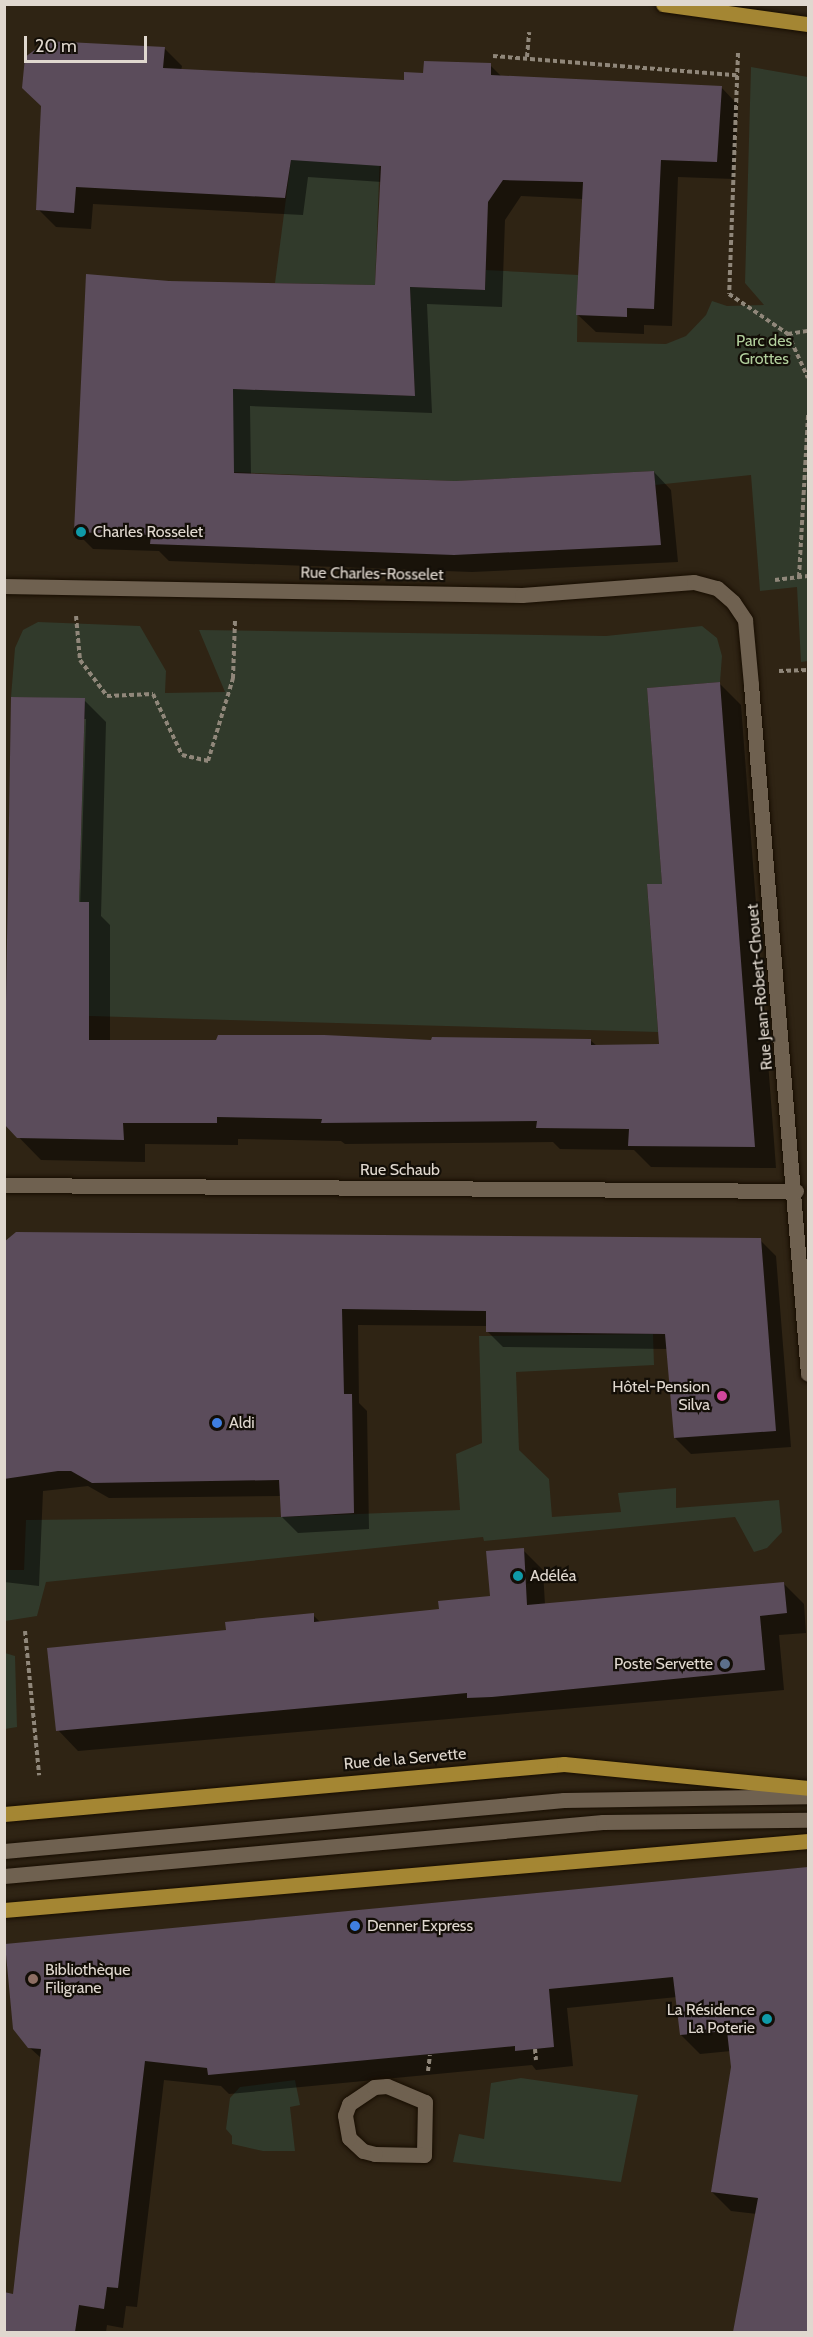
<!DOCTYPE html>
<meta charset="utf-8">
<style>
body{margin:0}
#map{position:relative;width:813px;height:2337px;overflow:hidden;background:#2f2414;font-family:Cabin,sans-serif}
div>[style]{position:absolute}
.green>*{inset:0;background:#313a2b}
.shadow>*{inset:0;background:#0007}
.building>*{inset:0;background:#5b4c5b}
.path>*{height:4px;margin-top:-2px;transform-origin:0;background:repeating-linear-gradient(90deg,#90877a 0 4.5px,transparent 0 7.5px)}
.roads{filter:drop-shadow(0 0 2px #170d01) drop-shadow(0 0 2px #170d01)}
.minor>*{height:15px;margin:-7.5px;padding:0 7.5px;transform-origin:7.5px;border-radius:7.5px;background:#6f6150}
.major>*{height:15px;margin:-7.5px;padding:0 7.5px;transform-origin:7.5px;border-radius:7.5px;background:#a48633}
.dots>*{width:16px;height:16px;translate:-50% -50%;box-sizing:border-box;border:3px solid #130e07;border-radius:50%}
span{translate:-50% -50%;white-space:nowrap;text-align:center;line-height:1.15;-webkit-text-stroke:4.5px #130e07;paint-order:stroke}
.park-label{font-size:16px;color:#b1ce9c}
.poi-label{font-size:16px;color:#e0d8cf}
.left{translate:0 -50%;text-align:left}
.right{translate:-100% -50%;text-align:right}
.street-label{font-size:16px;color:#e0d8cf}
.frame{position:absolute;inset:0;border:6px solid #e0d8cf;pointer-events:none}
.scale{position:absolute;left:24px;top:36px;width:123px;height:27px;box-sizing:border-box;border:3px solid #e0d8cf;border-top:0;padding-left:8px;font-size:18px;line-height:21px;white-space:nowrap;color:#e0d8cf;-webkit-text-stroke:4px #130e07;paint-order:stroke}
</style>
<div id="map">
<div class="green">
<i style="clip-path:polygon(751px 67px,808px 77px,808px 661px,801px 662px,797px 587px,760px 591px,751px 475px,655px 485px,654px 471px,455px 481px,153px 469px,233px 389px,415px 396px,410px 287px,485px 290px,486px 270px,578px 275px,577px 342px,666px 344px,686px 336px,706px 315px,712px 301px,727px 306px,764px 305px,745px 283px)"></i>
<i style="clip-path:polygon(380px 154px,375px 285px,275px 283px,291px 160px)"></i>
<i style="clip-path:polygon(38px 622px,140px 626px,166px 671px,165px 693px,225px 692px,199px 630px,606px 636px,702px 626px,717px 638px,722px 656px,720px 682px,647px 688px,662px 884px,647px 885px,658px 1032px,89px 1016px,89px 902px,79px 902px,85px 699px,11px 697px,15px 648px,23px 630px)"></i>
<i style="clip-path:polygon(653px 1334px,654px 1365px,516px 1372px,519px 1450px,549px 1479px,552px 1517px,621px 1512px,618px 1493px,676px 1488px,676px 1508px,779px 1500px,782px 1532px,767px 1548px,754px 1552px,735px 1517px,484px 1541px,483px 1537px,46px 1582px,37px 1616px,5px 1621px,5px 1570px,24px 1570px,26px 1520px,281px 1517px,460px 1510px,456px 1454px,482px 1443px,479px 1336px)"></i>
<i style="clip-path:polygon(5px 1653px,15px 1656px,17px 1727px,5px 1729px)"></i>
<i style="clip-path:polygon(521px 2078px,638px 2095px,621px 2182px,453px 2162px,459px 2134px,484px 2139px,491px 2083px)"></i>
<i style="clip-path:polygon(295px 2080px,300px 2105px,290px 2107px,295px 2151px,263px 2151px,232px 2144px,232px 2136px,226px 2129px,230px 2098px,240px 2087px)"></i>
</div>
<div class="shadow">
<i style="clip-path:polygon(164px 48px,182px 66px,181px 71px,405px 81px,424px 74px,490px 65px,503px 78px,721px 87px,738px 105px,734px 179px,678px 177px,672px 326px,644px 325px,644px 334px,596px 332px,578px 315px,583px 199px,521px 196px,505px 220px,502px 307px,427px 304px,432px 413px,250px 406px,251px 475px,455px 482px,654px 472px,671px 490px,678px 562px,472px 572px,169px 561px,159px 551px,93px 549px,75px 531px,169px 282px,376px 287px,382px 182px,308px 177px,303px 215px,93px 204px,91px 229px,56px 227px,38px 209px)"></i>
<i style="clip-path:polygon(evenodd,719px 683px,741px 705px,776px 1168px,651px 1167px,634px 1150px,560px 1149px,553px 1142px,345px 1144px,341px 1141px,238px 1139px,238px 1145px,145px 1144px,145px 1162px,41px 1160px,4px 1122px,12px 698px,84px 700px,106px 722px,101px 916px,110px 925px,110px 1041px,590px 1040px,597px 1046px,661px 1046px,664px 885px,719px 683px,83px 719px,86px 719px,80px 909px,77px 909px,83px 719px)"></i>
<i style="clip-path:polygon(760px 1240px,776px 1256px,791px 1447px,691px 1454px,675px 1438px,668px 1349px,503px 1347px,487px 1331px,487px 1326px,358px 1325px,359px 1403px,367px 1411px,369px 1529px,298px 1533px,282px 1517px,281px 1496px,109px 1498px,88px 1486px,43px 1491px,39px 1586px,4px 1582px,4px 1244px)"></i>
<i style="clip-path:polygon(523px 1550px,543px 1570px,545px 1605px,784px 1584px,804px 1604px,806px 1633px,779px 1635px,784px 1690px,78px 1751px,58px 1730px,227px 1631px,313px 1615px,321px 1623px,440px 1610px,492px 1597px)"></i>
<i style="clip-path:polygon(808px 1869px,808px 2332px,734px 2332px,757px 2214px,731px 2211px,712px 2192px,732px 2067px,731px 2051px,700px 2054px,681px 2035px,677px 1997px,567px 2008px,573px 2066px,536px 2070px,532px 2065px,229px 2094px,221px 2086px,164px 2080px,137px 2307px,126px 2306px,123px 2328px,107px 2325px,106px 2332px,4px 2332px,4px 2294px,15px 2295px,41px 2058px,29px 2047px,7px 1946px)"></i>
</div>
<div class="building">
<i style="clip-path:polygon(47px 41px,165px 47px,163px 68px,404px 80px,404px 72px,423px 73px,424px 61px,491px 63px,491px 75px,722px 86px,717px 162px,661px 160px,654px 309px,627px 308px,627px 317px,576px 315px,583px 182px,503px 180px,488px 202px,485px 290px,410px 287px,415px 396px,233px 389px,234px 473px,455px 481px,654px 471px,661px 545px,454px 555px,150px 544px,151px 535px,74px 532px,86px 274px,169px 281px,375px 285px,381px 166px,291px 160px,285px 198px,76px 187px,74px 213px,36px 210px,41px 106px,22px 88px,25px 57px)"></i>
<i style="clip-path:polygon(720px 682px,755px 1147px,628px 1146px,629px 1129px,536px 1128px,537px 1121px,321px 1123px,322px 1119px,217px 1117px,217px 1123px,123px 1123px,124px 1140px,17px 1138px,4px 1124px,11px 697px,85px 698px,79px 902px,89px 902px,89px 1040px,216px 1040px,218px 1035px,324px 1035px,431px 1040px,432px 1037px,591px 1039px,591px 1045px,659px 1044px,647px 884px,662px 884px,647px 688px)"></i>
<i style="clip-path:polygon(16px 1232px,761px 1238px,776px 1431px,674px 1438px,665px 1334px,486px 1332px,486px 1311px,342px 1309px,344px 1394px,352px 1394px,354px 1513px,281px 1517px,279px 1480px,92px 1483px,71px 1471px,58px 1471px,4px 1479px,4px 1242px)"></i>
<i style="clip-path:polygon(524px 1548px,527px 1605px,784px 1582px,787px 1613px,760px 1616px,765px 1670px,492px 1697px,467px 1698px,467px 1693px,56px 1731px,47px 1648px,226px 1630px,225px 1622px,262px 1618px,314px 1613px,314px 1622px,439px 1609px,438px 1601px,490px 1596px,486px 1551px)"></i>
<i style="clip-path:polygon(808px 1867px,808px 2332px,733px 2332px,758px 2198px,711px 2192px,731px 2067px,727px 2031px,680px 2035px,673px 1977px,549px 1989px,554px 2047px,515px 2051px,515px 2046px,208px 2075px,207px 2068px,145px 2061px,118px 2288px,107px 2287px,104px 2309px,79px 2305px,75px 2332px,4px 2332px,4px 2292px,13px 2294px,41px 2049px,28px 2048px,13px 2029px,5px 1944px)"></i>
</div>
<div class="path">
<i style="left:738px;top:53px;width:241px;rotate:92.1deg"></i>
<i style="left:729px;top:294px;width:71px;rotate:34.1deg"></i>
<i style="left:788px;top:334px;width:20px;rotate:-9deg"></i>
<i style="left:493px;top:56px;width:244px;rotate:4.5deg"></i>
<i style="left:527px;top:57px;width:25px;rotate:-85deg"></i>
<i style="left:788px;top:334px;width:48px;rotate:65.6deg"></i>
<i style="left:799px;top:577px;width:163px;rotate:-86.8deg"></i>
<i style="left:775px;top:580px;width:33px;rotate:-7deg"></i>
<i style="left:76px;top:616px;width:44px;rotate:84.8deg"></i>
<i style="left:80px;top:660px;width:45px;rotate:53.1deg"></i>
<i style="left:107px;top:696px;width:46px;rotate:-2.5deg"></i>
<i style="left:153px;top:694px;width:68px;rotate:64.6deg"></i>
<i style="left:182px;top:755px;width:27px;rotate:13deg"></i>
<i style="left:208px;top:761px;width:87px;rotate:-73.2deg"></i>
<i style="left:233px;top:678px;width:57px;rotate:-88deg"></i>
<i style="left:779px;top:671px;width:29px;rotate:-2deg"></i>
<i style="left:25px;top:1631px;width:145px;rotate:84.4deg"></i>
<i style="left:535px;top:2049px;width:11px;rotate:85deg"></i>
<i style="left:428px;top:2071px;width:16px;rotate:-83deg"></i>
</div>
<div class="roads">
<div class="minor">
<i style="left:4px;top:586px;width:518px;rotate:1deg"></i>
<i style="left:522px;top:595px;width:172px;rotate:-4.3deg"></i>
<i style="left:694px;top:582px;width:24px;rotate:15deg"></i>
<i style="left:717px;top:588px;width:21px;rotate:41deg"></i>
<i style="left:733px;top:602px;width:22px;rotate:56deg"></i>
<i style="left:745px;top:620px;width:65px;rotate:84.7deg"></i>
<i style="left:751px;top:685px;width:691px;rotate:85.27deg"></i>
<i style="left:4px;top:1185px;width:792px;rotate:0.43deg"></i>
<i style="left:4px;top:1851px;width:562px;rotate:-5.2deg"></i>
<i style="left:564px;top:1800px;width:244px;rotate:-0.9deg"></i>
<i style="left:4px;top:1876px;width:601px;rotate:-5.15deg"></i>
<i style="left:603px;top:1822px;width:205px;rotate:-0.6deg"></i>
<i style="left:387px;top:2086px;width:41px;rotate:22.8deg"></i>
<i style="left:425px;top:2102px;width:53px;rotate:91.1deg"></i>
<i style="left:424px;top:2155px;width:49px;rotate:-178.8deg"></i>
<i style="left:375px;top:2154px;width:12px;rotate:-166deg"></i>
<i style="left:363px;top:2151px;width:19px;rotate:-137deg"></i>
<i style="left:349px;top:2138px;width:23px;rotate:-100deg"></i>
<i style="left:345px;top:2115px;width:12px;rotate:-70deg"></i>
<i style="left:349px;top:2104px;width:30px;rotate:-34deg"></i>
<i style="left:374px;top:2087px;width:13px;rotate:-4deg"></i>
</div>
<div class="major">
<i style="left:663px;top:4px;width:146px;rotate:7.9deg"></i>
<i style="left:4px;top:1814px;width:562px;rotate:-5.1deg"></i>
<i style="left:564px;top:1764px;width:245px;rotate:5.6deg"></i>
<i style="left:4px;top:1910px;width:807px;rotate:-4.91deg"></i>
</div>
</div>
<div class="dots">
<i style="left:81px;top:532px;background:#0f9aa8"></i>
<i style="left:722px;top:1396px;background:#d1479c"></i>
<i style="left:217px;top:1423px;background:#3f7fe0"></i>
<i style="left:518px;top:1576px;background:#0f9aa8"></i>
<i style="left:725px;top:1664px;background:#5c6f8a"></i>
<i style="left:355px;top:1926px;background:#3f7fe0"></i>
<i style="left:33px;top:1979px;background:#8d6e63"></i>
<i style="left:767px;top:2019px;background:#0f9aa8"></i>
</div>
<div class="park-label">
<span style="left:764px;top:350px">Parc des<br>Grottes</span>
</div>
<div class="poi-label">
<span class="left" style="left:93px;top:532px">Charles Rosselet</span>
<span class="right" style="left:710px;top:1396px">Hôtel-Pension<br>Silva</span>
<span class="left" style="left:229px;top:1423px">Aldi</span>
<span class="left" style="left:530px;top:1576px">Adéléa</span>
<span class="right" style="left:713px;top:1664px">Poste Servette</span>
<span class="left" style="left:367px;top:1926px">Denner Express</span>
<span class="left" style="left:45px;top:1979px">Bibliothèque<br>Filigrane</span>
<span class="right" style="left:755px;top:2019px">La Résidence<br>La Poterie</span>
</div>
<div class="street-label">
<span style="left:372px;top:574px;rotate:1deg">Rue Charles-Rosselet</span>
<span style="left:760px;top:987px;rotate:-95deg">Rue Jean-Robert-Chouet</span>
<span style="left:400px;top:1170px">Rue Schaub</span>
<span style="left:405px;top:1759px;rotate:-5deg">Rue de la Servette</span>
</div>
<div class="frame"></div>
<div class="scale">20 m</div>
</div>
